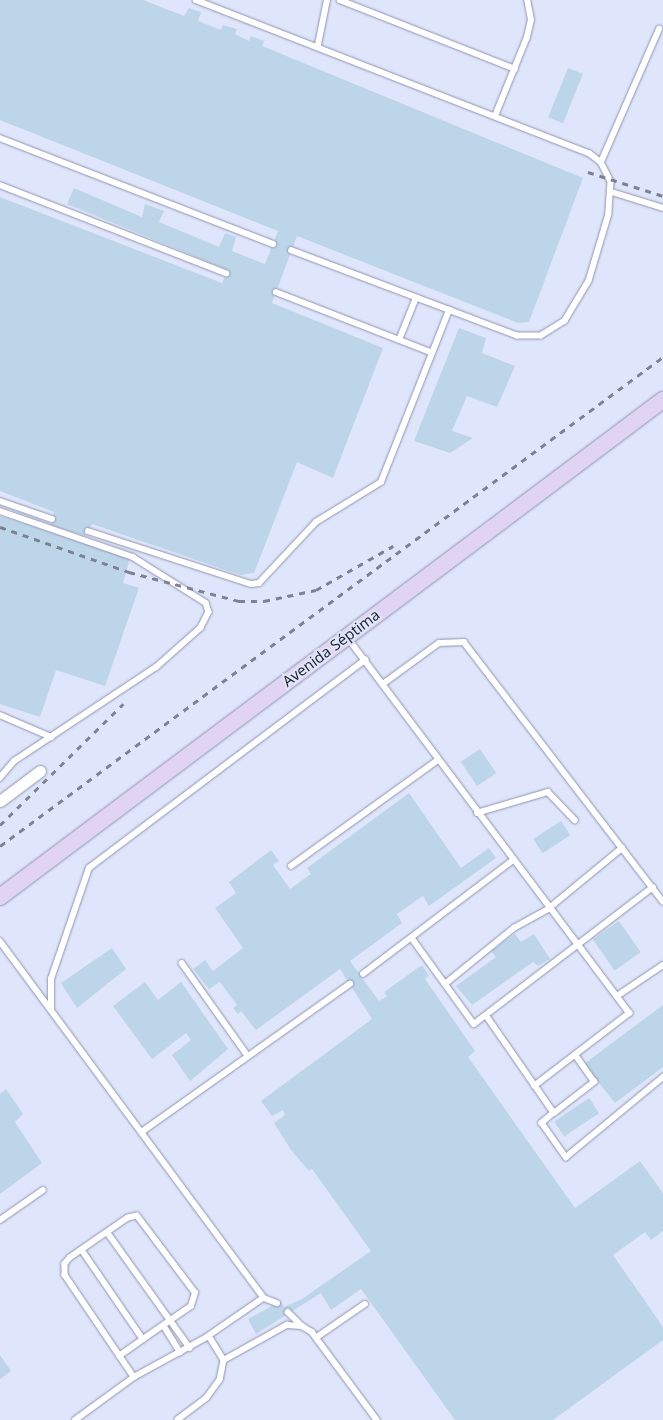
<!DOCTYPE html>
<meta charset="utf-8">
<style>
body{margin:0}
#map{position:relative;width:663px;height:1420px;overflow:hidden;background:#dfe5fb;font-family:"Open Sans",sans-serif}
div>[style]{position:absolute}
.building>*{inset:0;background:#bdd5e9;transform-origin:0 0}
.roads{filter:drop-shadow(0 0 1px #8e95ae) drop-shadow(0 0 1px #8e95ae)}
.lane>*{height:5.5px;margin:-2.75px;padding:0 2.75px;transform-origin:2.75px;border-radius:2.75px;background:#fff}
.street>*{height:11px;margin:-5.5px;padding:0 5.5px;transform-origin:5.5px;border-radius:5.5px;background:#fff}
.secondary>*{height:16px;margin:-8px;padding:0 8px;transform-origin:8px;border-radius:8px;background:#e1d4f2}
.rail>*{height:3px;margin-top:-1.5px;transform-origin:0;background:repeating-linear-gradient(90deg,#7d8191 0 6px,transparent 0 12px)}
span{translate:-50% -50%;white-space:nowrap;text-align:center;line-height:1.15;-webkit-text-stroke:4px #dfe5fb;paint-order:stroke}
.street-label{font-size:15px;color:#171923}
</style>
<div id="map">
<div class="building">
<i style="clip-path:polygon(0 0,143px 0,184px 16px,189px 8px,201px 12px,198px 21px,221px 30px,223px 25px,237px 29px,235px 34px,249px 41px,251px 36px,264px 41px,262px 46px,583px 178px,529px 322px,518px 323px,297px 236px,272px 303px,383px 348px,333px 478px,297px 462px,254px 573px,240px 575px,92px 524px,85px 536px,51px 525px,54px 512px,0 491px,0 197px,222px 283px,228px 270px,67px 204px,74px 188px,142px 217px,145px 204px,164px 211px,159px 222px,219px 247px,225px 233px,236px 237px,232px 251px,265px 264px,278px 231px,0 120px)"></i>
<i style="left:568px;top:68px;width:16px;height:53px;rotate:22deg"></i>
<i style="clip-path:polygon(459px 328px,486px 338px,482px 353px,515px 366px,497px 407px,467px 396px,452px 431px,473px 438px,450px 453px,414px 441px)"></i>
<i style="clip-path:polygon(0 516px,130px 558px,123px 583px,139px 588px,105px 686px,56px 670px,40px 717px,0 704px)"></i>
<i style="left:480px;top:749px;width:29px;height:23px;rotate:56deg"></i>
<i style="clip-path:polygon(409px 793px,461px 868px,489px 848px,496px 858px,429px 906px,423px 896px,397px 914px,402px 923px,350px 961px,379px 1001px,387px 996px,384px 992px,422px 965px,429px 976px,425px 979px,475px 1051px,468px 1057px,575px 1208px,640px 1161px,663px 1193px,663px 1231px,651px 1240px,645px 1232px,613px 1255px,663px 1327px,663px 1340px,553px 1420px,455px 1420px,361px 1289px,331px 1310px,321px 1293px,256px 1334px,248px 1319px,281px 1301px,284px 1307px,302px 1299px,371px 1251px,312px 1169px,309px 1171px,291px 1150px,274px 1123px,285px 1115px,283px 1110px,272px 1116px,261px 1101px,372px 1019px,340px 969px,256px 1030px,241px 1011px,238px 1014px,233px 1008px,237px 1005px,220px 982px,209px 989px,193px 969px,205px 960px,213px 971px,243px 948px,215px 908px,236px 893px,229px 882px,271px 850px,279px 861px,273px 865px,290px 889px,311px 874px,307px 868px)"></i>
<i style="left:561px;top:821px;width:17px;height:33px;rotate:57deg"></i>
<i style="left:619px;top:921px;width:38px;height:32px;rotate:55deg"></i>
<i style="clip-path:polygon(515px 934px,521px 942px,534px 934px,550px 959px,538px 966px,533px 962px,472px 1005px,456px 986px,496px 957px,491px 951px)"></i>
<i style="clip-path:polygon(112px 948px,126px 969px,77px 1008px,61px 983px)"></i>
<i style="clip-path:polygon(145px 982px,158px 1000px,181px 982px,228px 1049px,190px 1081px,172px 1055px,191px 1040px,186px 1033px,152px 1059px,113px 1006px)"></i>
<i style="clip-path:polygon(663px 1005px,663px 1067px,615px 1103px,584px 1064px)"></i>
<i style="clip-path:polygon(6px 1089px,23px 1114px,15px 1122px,42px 1163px,0 1194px,0 1094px)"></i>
<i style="left:589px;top:1098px;width:18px;height:42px;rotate:56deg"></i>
<i style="clip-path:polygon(0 1355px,11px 1371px,0 1379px)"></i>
</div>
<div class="roads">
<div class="lane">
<i style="left:196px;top:0;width:422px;rotate:21.3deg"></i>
<i style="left:589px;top:153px;width:15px;rotate:37deg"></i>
<i style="left:601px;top:162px;width:22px;rotate:63deg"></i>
<i style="left:611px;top:182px;width:32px;rotate:94deg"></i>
<i style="left:609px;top:214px;width:70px;rotate:106.6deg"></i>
<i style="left:589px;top:281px;width:47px;rotate:121deg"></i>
<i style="left:565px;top:321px;width:28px;rotate:148deg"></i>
<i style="left:541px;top:336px;width:24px;rotate:180deg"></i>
<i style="left:517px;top:336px;width:241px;rotate:-159.3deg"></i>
<i style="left:340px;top:0;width:188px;rotate:21.5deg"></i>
<i style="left:318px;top:45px;width:46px;rotate:-78.7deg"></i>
<i style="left:495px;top:116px;width:85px;rotate:-67.9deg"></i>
<i style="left:527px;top:37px;width:17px;rotate:-77deg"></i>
<i style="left:531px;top:20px;width:20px;rotate:-101deg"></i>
<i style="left:0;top:138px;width:293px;rotate:21.2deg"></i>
<i style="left:601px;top:162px;width:145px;rotate:-66.4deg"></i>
<i style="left:0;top:185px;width:243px;rotate:21.3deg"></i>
<i style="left:612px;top:192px;width:53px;rotate:17.4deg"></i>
<i style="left:276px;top:292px;width:166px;rotate:21.2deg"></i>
<i style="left:399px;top:340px;width:45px;rotate:-68deg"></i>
<i style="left:0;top:501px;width:55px;rotate:19.1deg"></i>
<i style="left:0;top:511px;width:141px;rotate:19.1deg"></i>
<i style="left:133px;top:557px;width:86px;rotate:32.2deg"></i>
<i style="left:206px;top:603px;width:9px;rotate:72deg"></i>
<i style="left:209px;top:612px;width:18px;rotate:117deg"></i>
<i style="left:201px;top:628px;width:59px;rotate:138.4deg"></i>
<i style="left:157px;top:667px;width:170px;rotate:146.5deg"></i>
<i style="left:15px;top:761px;width:23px;rotate:131deg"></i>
<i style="left:88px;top:531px;width:171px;rotate:18deg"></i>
<i style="left:251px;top:584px;width:8px;rotate:-7deg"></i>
<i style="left:259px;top:583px;width:83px;rotate:-46.9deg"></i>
<i style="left:316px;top:522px;width:76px;rotate:-31.6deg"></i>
<i style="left:381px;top:482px;width:185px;rotate:-68.4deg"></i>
<i style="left:348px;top:638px;width:469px;rotate:53.1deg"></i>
<i style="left:630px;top:1013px;width:120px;rotate:142.5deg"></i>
<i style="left:383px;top:684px;width:69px;rotate:-36.2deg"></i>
<i style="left:439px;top:643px;width:25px;rotate:-2deg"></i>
<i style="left:464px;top:642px;width:327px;rotate:52.5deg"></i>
<i style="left:0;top:715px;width:56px;rotate:23.3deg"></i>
<i style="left:477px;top:813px;width:74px;rotate:-16.5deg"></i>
<i style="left:548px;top:792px;width:39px;rotate:46deg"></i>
<i style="left:291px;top:866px;width:181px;rotate:-35.8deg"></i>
<i style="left:412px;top:938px;width:106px;rotate:54.2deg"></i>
<i style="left:474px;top:1024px;width:225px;rotate:-37.4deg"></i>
<i style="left:0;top:941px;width:444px;rotate:53.5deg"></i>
<i style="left:264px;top:1298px;width:67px;rotate:145.4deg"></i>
<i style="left:182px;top:963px;width:114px;rotate:54.6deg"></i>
<i style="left:363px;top:974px;width:187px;rotate:-37.2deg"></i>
<i style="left:445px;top:984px;width:89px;rotate:-39.1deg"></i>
<i style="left:514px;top:928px;width:39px;rotate:-29deg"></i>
<i style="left:548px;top:909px;width:96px;rotate:-39.5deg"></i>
<i style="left:617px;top:996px;width:55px;rotate:-34deg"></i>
<i style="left:51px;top:1010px;width:31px;rotate:-90deg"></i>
<i style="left:51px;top:979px;width:117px;rotate:-71.1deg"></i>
<i style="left:89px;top:868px;width:346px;rotate:-37deg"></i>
<i style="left:486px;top:1015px;width:119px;rotate:55.2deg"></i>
<i style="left:554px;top:1113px;width:16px;rotate:140deg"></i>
<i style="left:542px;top:1123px;width:42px;rotate:54.8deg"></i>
<i style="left:566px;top:1157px;width:126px;rotate:-39.5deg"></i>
<i style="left:554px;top:1113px;width:51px;rotate:-37.8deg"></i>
<i style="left:594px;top:1082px;width:33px;rotate:-125deg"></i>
<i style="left:143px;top:1131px;width:254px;rotate:-35.4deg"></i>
<i style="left:0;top:1220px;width:52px;rotate:-34.9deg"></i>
<i style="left:108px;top:1233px;width:141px;rotate:54.5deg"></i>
<i style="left:82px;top:1250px;width:108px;rotate:55.6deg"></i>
<i style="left:143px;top:1339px;width:58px;rotate:-34.5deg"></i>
<i style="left:191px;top:1306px;width:14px;rotate:-73deg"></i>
<i style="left:195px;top:1293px;width:96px;rotate:-127deg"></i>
<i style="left:137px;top:1216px;width:9px;rotate:167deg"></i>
<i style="left:128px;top:1218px;width:70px;rotate:145.4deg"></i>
<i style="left:70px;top:1258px;width:8px;rotate:130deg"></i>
<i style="left:65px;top:1264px;width:11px;rotate:90deg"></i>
<i style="left:65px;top:1275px;width:123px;rotate:55.9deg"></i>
<i style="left:264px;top:1298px;width:14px;rotate:21deg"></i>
<i style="left:288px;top:1312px;width:20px;rotate:45deg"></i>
<i style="left:164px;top:1326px;width:31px;rotate:58deg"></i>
<i style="left:317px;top:1337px;width:58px;rotate:-34.5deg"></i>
<i style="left:119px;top:1356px;width:29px;rotate:-35deg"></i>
<i style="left:224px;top:1360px;width:72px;rotate:-29.1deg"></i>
<i style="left:287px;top:1325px;width:15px;rotate:4deg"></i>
<i style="left:302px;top:1326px;width:12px;rotate:31deg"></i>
<i style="left:312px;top:1332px;width:109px;rotate:53.5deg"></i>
<i style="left:75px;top:1420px;width:73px;rotate:-36.1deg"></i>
<i style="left:134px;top:1377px;width:85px;rotate:-28.7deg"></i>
<i style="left:209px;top:1336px;width:28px;rotate:58deg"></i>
<i style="left:224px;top:1360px;width:20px;rotate:101deg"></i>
<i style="left:220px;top:1380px;width:22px;rotate:126deg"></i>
<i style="left:207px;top:1398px;width:36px;rotate:143deg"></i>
</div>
<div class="street">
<i style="left:0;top:801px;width:50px;rotate:-36.9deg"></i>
</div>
<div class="secondary">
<i style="left:0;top:897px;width:829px;rotate:-36.86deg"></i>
</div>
</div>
<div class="rail">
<i style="left:588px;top:172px;width:79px;rotate:17.7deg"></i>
<i style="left:0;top:527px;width:137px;rotate:19.2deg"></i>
<i style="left:129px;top:572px;width:114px;rotate:14.8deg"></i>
<i style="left:239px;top:601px;width:25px"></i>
<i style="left:264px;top:601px;width:53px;rotate:-11.9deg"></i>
<i style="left:316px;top:590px;width:89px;rotate:-29.7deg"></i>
<i style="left:0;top:825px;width:173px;rotate:-44.5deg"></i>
<i style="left:0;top:846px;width:824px;rotate:-36.41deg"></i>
</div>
<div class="street-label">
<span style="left:331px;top:648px;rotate:-37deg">Avenida Séptima</span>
</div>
</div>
